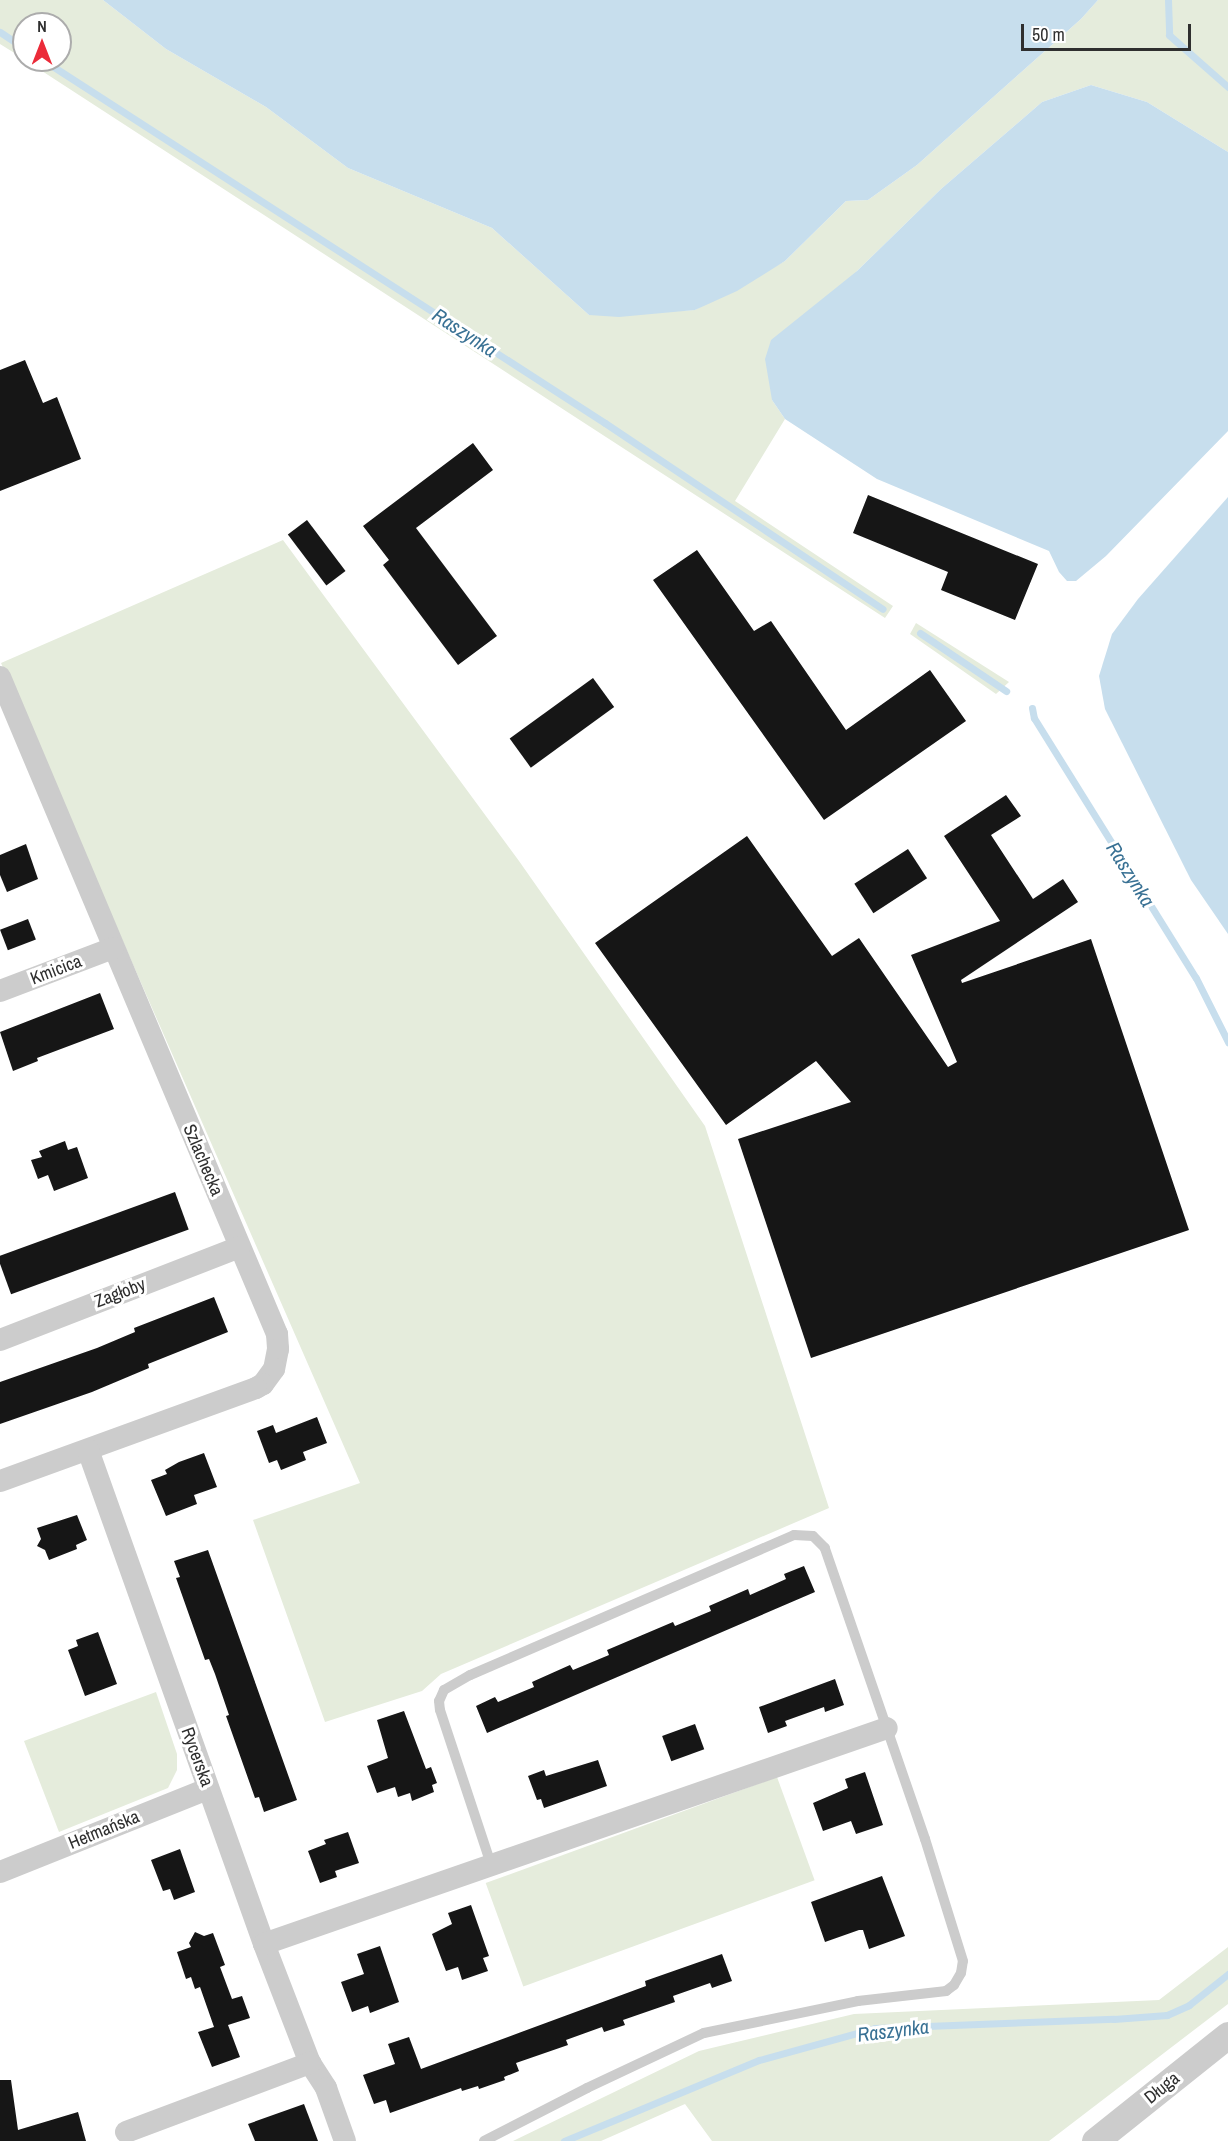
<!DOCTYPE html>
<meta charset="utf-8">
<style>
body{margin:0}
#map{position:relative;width:1228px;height:2141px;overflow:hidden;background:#fff;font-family:"Archivo Narrow",sans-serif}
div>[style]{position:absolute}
.green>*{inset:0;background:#e5ecdc;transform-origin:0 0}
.water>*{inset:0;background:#c7deed}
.stream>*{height:7px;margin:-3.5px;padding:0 3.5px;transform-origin:3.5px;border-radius:3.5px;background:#c7deed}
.building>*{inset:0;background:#161616;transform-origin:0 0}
.service>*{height:10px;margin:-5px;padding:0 5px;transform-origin:5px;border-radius:5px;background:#ccc}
.minor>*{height:22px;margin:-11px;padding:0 11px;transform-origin:11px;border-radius:11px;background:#ccc}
.tertiary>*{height:27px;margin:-13.5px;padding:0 13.5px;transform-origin:13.5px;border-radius:13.5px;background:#ccc}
span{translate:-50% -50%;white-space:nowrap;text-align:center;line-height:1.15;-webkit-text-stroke:6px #fff;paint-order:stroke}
.street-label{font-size:18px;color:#2f2f2f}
.water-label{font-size:20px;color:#397194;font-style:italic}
.north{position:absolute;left:12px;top:12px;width:60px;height:60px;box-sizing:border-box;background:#fff;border:2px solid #acacac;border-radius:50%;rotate:0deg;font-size:16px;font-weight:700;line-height:24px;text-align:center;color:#2f2f2f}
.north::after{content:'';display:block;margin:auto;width:21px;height:27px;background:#eb2b39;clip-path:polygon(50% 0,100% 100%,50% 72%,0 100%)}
.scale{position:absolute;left:1021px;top:24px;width:170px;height:27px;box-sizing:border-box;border:3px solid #2f2f2f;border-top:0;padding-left:8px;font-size:18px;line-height:21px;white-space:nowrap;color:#2f2f2f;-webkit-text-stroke:4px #fff;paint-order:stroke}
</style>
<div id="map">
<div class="green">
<i style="clip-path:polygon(0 0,103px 0,166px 49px,266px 107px,348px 168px,492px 228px,589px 315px,695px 310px,785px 261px,846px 201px,868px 200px,917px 165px,1081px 19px,1098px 0,1228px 0,1228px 152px,1147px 102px,1091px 85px,1042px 102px,941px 189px,857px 271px,772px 400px,785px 419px,735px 501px,893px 606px,885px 618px,25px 60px,60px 60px,60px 24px,24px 24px,24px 59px,0 44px)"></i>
<i style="clip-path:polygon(283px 540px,519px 861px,705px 1126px,829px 1508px,441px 1674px,422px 1691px,325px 1722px,253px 1520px,360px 1483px,1px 663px)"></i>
<i style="clip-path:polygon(916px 623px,1009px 682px,996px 694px,910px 634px)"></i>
<i style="clip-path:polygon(156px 1692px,177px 1754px,177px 1770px,168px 1788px,59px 1832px,24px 1741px)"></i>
<i style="left:777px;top:1777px;width:110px;height:310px;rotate:70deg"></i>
<i style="clip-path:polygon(1228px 1947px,1228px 2004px,1049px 2141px,712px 2141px,685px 2104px,601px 2141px,513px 2141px,699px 2051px,854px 2014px,1159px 2000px)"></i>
</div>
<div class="water">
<i style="clip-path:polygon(103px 0,1098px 0,1081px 19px,917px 165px,868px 200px,846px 201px,785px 261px,737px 291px,695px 310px,619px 317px,589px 315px,492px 228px,348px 168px,266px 107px,166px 49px)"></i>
<i style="clip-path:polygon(1091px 85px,1147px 102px,1228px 152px,1228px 431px,1106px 556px,1076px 581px,1067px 581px,1059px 572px,1049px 551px,877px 479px,785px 419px,772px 400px,765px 359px,771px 340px,857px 271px,941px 189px,1042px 102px)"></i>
<i style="clip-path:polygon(1228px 497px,1228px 934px,1191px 880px,1105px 709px,1099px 676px,1112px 634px,1138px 599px)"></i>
</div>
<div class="stream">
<i style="left:1168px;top:0;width:35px;rotate:88deg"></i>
<i style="left:1169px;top:35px;width:79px;rotate:41.4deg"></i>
<i style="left:0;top:32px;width:29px;rotate:34deg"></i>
<i style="left:43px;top:60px;width:669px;rotate:32.86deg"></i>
<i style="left:605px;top:423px;width:334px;rotate:33.8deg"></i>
<i style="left:920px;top:633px;width:104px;rotate:34deg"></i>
<i style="left:1032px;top:708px;width:10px;rotate:79deg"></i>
<i style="left:1034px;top:718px;width:306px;rotate:58.1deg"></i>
<i style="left:1196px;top:978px;width:72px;rotate:63.4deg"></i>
<i style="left:564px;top:2141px;width:211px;rotate:-22.6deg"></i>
<i style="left:759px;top:2060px;width:120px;rotate:-15.4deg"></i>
<i style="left:875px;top:2028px;width:239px;rotate:-2.2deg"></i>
<i style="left:1114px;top:2019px;width:53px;rotate:-4.3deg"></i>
<i style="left:1167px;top:2015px;width:24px;rotate:-24deg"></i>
<i style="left:1189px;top:2005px;width:50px;rotate:-38.5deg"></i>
</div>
<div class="building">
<i style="clip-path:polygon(25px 360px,43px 403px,57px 397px,81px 459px,0 491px,0 370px)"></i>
<i style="clip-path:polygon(473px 443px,493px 470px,416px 528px,497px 636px,458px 665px,383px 565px,389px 560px,363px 526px)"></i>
<i style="clip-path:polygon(868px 495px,1038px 564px,1015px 620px,941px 590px,948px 572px,853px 533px)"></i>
<i style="left:307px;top:520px;width:64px;height:24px;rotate:53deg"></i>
<i style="clip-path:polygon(697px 550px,754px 631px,771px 621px,846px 730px,930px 670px,966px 721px,824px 820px,653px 580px)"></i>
<i style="left:593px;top:678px;width:36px;height:103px;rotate:54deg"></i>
<i style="clip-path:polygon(1006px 795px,1021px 816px,991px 835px,1033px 899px,1063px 879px,1078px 902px,961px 980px,962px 983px,1091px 939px,1189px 1230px,811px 1358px,738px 1139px,851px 1102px,816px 1061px,726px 1125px,595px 943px,747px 836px,832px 956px,859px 938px,948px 1067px,957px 1062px,911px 955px,1000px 921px,944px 836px)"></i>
<i style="clip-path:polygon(26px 844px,38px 879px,7px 892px,0 875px,0 855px)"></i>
<i style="left:908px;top:849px;width:35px;height:64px;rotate:57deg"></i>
<i style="left:28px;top:919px;width:22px;height:30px;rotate:69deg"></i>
<i style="clip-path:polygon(100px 993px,114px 1029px,37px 1058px,38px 1061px,13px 1071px,0 1032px)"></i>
<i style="clip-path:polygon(65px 1141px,68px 1150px,77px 1147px,88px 1178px,54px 1191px,48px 1175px,38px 1179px,31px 1160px,42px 1157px,39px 1151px)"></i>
<i style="left:175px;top:1192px;width:40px;height:189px;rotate:70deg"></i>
<i style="clip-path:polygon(214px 1297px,228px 1332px,148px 1364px,149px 1368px,92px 1392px,0 1424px,0 1382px,97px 1348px,135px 1332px,134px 1328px)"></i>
<i style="clip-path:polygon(317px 1417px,327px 1443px,303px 1452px,306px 1460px,281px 1470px,277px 1460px,269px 1463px,257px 1431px,273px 1425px,276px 1433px)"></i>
<i style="clip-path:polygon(204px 1453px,217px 1487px,194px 1495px,197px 1504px,166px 1516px,151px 1480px,167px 1474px,165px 1470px,179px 1462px)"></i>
<i style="clip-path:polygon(77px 1515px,87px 1540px,76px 1545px,77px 1549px,49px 1560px,45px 1550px,37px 1546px,41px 1539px,37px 1528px)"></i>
<i style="clip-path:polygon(208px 1550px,297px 1800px,264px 1812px,259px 1797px,255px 1798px,226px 1716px,229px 1715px,215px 1674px,209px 1659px,205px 1660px,176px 1578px,180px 1577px,174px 1561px)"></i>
<i style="clip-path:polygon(804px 1566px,815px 1592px,487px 1733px,476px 1706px,495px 1697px,498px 1702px,534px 1687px,532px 1682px,570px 1665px,573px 1670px,609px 1655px,607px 1650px,673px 1622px,675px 1626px,711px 1611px,709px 1606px,748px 1589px,750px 1595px,786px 1579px,784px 1574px)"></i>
<i style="clip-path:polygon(98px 1632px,117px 1684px,85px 1696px,68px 1650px,78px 1646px,76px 1640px)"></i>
<i style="clip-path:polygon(835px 1679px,844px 1705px,825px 1712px,824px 1707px,785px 1721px,787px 1726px,768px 1733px,759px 1707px)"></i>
<i style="clip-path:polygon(404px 1711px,426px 1769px,431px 1767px,437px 1783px,432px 1785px,434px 1792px,412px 1801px,410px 1793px,398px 1797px,395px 1787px,377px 1793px,367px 1766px,388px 1758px,377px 1720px)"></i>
<i style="left:695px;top:1724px;width:27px;height:35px;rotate:70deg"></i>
<i style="clip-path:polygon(598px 1760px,607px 1786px,544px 1808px,541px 1799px,537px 1800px,528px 1776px,544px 1770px,546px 1776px)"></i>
<i style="clip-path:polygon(865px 1772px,883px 1825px,856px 1834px,851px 1821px,823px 1831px,813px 1803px,848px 1788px,845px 1779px)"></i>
<i style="clip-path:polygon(348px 1832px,359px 1863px,335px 1871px,337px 1877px,320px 1883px,308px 1851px,326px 1844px,324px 1840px)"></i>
<i style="clip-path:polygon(180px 1849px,195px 1892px,174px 1900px,170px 1889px,163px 1891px,151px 1860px)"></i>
<i style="clip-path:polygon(882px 1876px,905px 1936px,869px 1949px,863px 1930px,859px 1930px,825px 1942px,811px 1902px)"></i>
<i style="clip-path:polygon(471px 1905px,489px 1956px,483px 1958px,488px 1971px,462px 1980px,458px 1967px,446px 1971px,432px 1934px,452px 1924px,448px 1913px)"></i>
<i style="clip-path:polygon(195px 1932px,204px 1936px,213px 1933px,225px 1965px,220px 1967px,232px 1999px,242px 1996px,250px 2018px,228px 2025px,240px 2057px,212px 2067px,198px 2032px,214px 2027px,200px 1987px,195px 1989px,191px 1977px,186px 1979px,177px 1952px,191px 1947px,189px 1943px)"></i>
<i style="clip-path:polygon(380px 1946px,399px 2002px,370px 2013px,368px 2006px,352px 2012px,341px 1982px,364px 1974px,357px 1954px)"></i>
<i style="clip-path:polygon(722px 1954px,732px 1981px,712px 1988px,710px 1983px,673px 1996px,675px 2002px,623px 2020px,625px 2025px,604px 2032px,602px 2027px,566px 2040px,568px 2045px,516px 2063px,519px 2071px,504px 2077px,505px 2080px,479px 2089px,478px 2086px,462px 2091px,461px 2088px,390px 2113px,386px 2100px,374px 2104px,363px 2075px,395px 2064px,388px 2044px,409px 2037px,421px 2069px,646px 1986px,645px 1981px)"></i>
<i style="clip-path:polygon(0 2080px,11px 2080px,18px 2130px,78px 2112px,86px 2141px,0 2141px)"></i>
<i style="clip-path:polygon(304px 2104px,318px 2141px,255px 2141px,248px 2124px)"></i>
</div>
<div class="service">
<i style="left:484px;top:2141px;width:116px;rotate:-27.2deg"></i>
<i style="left:587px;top:2088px;width:129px;rotate:-25.2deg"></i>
<i style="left:704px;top:2033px;width:157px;rotate:-11.7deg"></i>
<i style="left:858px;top:2001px;width:89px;rotate:-6.5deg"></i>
<i style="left:946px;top:1991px;width:10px;rotate:-37deg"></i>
<i style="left:954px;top:1985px;width:14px;rotate:-60deg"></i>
<i style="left:961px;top:1973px;width:12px;rotate:-81deg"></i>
<i style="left:963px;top:1961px;width:128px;rotate:-107.3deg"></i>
<i style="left:925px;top:1839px;width:308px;rotate:-109deg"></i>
<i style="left:825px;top:1548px;width:17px;rotate:-135deg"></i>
<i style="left:813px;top:1536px;width:19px;rotate:-177deg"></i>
<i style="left:794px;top:1535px;width:353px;rotate:156.6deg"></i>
<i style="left:470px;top:1675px;width:30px;rotate:150deg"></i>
<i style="left:444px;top:1690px;width:12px;rotate:114deg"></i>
<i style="left:439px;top:1701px;width:9px;rotate:84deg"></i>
<i style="left:440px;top:1710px;width:162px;rotate:71.7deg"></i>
</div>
<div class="minor">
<i style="left:0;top:677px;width:713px;rotate:67.14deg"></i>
<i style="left:277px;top:1334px;width:15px;rotate:86deg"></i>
<i style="left:278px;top:1349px;width:20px;rotate:101deg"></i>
<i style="left:274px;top:1369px;width:19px;rotate:126deg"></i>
<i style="left:263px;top:1384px;width:8px;rotate:150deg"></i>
<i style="left:256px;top:1388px;width:272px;rotate:160deg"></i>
<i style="left:0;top:991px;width:121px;rotate:-20.8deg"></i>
<i style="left:0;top:1340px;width:257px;rotate:-21.2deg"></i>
<i style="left:88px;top:1450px;width:524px;rotate:70.39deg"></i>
<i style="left:264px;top:1944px;width:128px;rotate:68.9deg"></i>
<i style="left:310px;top:2063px;width:30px;rotate:57deg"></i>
<i style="left:326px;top:2088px;width:56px;rotate:70.3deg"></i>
<i style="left:0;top:1872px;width:224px;rotate:-21.8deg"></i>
<i style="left:264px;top:1944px;width:659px;rotate:-19.12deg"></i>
<i style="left:126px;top:2132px;width:197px;rotate:-20.6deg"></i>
</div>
<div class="tertiary">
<i style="left:1095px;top:2141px;width:170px;rotate:-38.6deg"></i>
</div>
<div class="street-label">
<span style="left:56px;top:970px;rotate:-21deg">Kmicica</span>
<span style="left:203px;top:1160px;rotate:67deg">Szlachecka</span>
<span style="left:120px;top:1293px;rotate:-21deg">Zagłoby</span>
<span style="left:197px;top:1757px;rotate:70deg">Rycerska</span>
<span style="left:104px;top:1830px;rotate:-22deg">Hetmańska</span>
<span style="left:1162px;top:2088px;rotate:-39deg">Długa</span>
</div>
<div class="water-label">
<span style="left:465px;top:332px;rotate:33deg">Raszynka</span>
<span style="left:1131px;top:874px;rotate:58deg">Raszynka</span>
<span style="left:893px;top:2030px;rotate:-7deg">Raszynka</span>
</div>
<div class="north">N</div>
<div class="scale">50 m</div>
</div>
